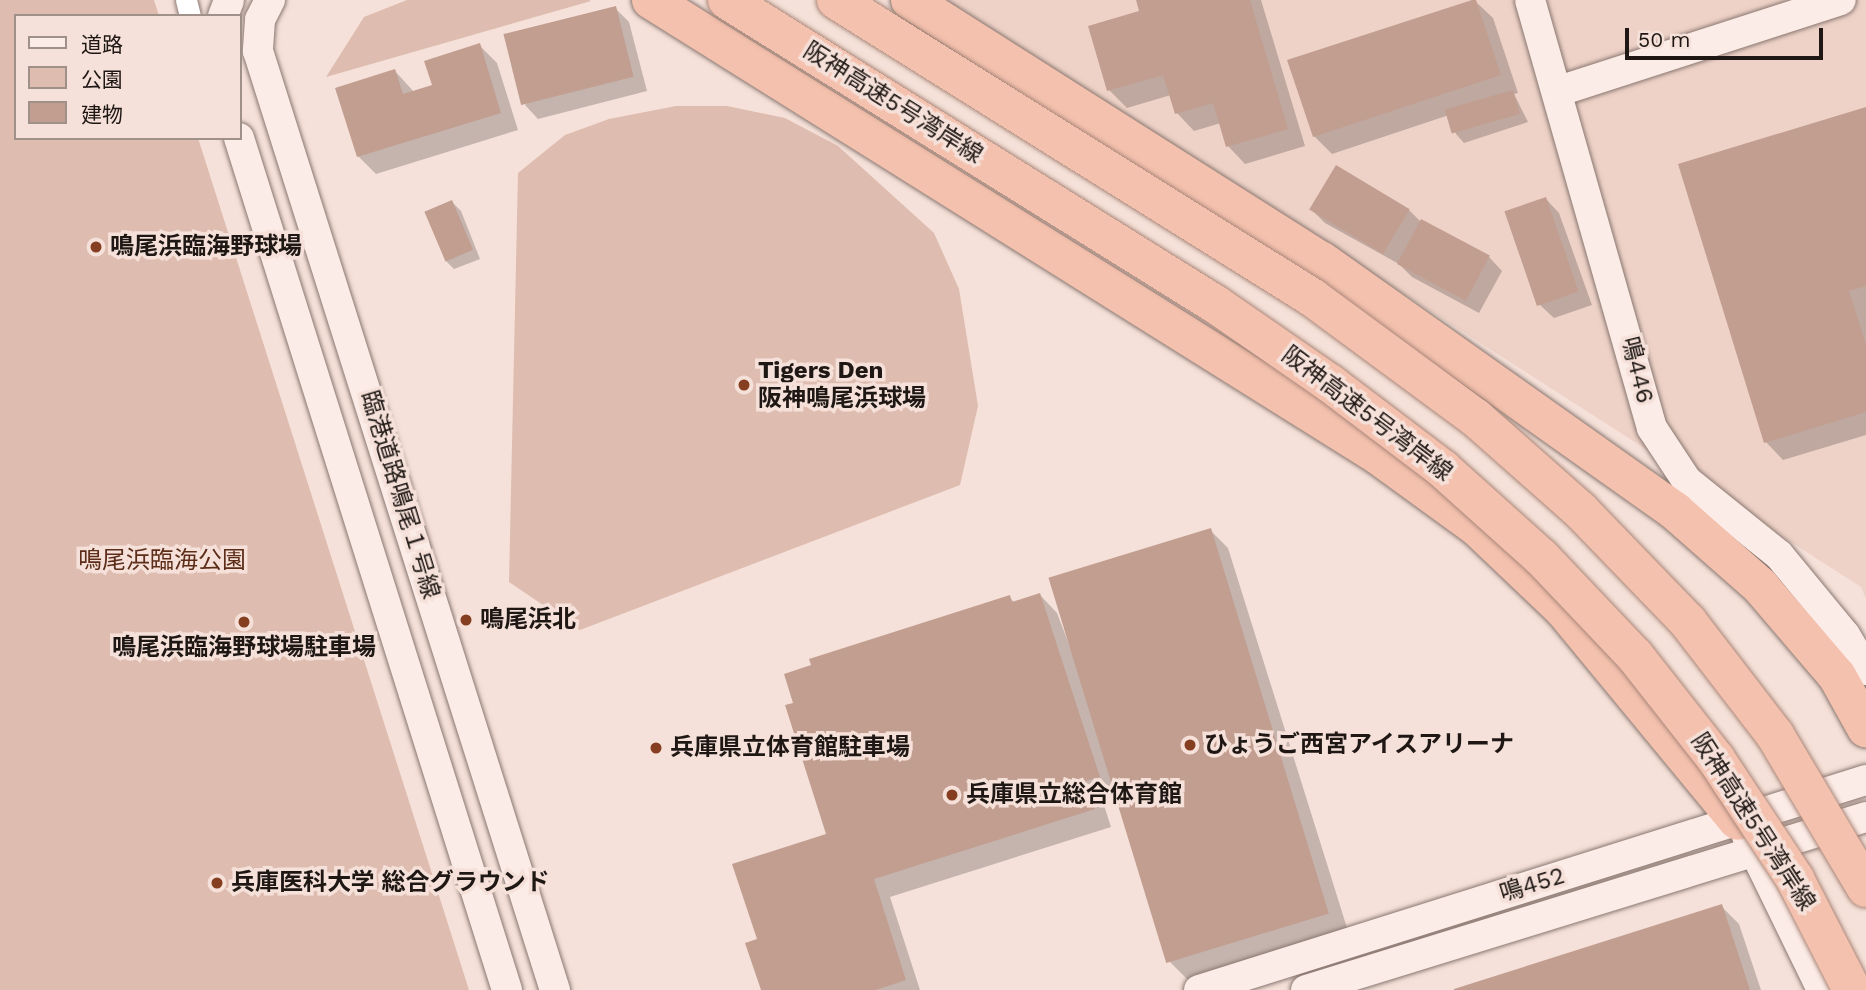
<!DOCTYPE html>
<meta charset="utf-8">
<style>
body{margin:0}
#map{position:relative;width:1866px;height:990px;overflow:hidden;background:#f5e1d9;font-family:"Work Sans","Noto Sans JP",sans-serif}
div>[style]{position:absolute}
.built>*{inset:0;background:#eed2c7}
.green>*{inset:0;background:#debcaf}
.shadow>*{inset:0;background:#0003}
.building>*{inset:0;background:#c29e90;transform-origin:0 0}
.roads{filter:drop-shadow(0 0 2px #897770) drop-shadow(0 0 2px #897770)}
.street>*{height:21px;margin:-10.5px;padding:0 10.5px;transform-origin:10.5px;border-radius:10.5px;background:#fff}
.secondary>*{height:30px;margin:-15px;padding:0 15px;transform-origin:15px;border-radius:15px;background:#fcece7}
.highway>*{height:38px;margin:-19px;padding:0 19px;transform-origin:19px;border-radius:19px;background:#f4c1ae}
.bridges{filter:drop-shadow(0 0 2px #a98678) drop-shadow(0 0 2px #a98678)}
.highway-bridge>*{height:38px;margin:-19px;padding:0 19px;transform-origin:19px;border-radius:19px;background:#f4c1ae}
.dots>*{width:19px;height:19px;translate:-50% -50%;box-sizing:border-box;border:4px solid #f5e1d9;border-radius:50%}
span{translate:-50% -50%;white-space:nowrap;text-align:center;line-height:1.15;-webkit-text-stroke:7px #f5e1d9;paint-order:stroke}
.street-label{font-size:24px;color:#1e1714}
.poi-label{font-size:24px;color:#1e1714;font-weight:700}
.left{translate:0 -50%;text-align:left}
.park-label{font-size:24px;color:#5d2d19}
.legend{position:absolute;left:14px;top:14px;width:228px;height:126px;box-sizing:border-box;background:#f5e1d9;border:2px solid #9f908a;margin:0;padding:9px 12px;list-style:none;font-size:21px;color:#1e1714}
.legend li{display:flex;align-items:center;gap:14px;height:35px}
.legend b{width:35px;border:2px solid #9f908a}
.scale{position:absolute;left:1625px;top:28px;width:198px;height:32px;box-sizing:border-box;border:4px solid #1e1714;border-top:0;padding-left:9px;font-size:21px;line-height:24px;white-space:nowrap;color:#1e1714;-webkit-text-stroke:5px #f5e1d9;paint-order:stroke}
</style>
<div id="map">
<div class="built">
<i style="clip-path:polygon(945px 0,1866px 0,1866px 599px,1861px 587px)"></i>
</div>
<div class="green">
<i style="clip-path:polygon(0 0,154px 0,159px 16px,16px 16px,16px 138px,198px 138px,469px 990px,0 990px)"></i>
<i style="clip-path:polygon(407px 0,589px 0,591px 1px,326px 77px,364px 17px)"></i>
<i style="clip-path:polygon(676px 106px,727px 106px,785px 118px,838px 146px,934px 233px,959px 289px,978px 406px,960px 485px,580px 630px,509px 582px,518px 173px,565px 135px,609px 119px)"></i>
</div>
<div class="shadow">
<i style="clip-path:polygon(1138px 0,1261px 0,1305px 146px,1245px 164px,1228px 146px,1221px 123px,1194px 131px,1177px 113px,1171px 95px,1127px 108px,1109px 90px,1142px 13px)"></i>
<i style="clip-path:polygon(1475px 1px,1493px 18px,1518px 93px,1514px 94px,1528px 122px,1464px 143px,1456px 134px,1449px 115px,1332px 154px,1314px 136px)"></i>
<i style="clip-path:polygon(615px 8px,629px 22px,647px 91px,538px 119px,525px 105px)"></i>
<i style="clip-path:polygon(479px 45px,497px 63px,518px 130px,376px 174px,358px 156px,395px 71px,414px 92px,434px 86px)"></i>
<i style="clip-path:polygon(1866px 109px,1866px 435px,1783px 460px,1766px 442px,1680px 166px)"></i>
<i style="clip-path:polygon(1337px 167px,1409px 210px,1421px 222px,1489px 257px,1502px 271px,1479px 313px,1412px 277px,1399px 264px,1325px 223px,1311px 209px)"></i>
<i style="clip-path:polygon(1546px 199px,1559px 213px,1592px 305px,1554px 318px,1540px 305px)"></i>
<i style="clip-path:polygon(452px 202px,461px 211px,480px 259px,454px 269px,445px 260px)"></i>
<i style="clip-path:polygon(1210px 530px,1228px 548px,1348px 931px,1188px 980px,1170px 962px,1118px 794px,1102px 799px,1111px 827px,890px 897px,920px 990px,762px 990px,759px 940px,829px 835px,1009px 597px,1015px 603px,1040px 595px,1057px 613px,1083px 681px)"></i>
<i style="clip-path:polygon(1721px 906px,1739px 924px,1761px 990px,1458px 990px)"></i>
</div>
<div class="building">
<i style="clip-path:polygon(1136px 0,1250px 0,1288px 129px,1226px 147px,1213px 103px,1175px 114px,1163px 75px,1107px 91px,1088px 26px,1139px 11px)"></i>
<i style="clip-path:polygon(1472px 0,1476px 0,1501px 75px,1313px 137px,1287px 60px)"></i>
<i style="left:616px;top:6px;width:73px;height:116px;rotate:76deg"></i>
<i style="clip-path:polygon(480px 43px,501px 113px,357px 157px,335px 88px,395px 69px,403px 94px,432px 85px,424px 61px)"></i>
<i style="left:1513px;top:90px;width:25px;height:71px;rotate:74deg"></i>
<i style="clip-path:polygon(1866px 107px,1866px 286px,1849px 291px,1866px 345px,1866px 412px,1764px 443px,1678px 164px)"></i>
<i style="left:1336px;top:165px;width:86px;height:52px;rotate:31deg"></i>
<i style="left:1546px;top:197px;width:100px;height:44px;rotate:71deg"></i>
<i style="left:452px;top:200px;width:54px;height:30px;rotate:67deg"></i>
<i style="left:1421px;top:219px;width:78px;height:51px;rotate:28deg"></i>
<i style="left:1211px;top:528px;width:403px;height:170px;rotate:73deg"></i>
<i style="clip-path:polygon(1040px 593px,1100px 777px,1086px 781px,1095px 809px,874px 879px,906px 980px,876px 990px,761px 990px,745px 943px,757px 939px,732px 864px,826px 834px,785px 705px,793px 703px,784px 674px,811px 665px,809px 659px,1010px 595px,1012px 602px)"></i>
<i style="clip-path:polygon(1722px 904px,1750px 990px,1454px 990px,1454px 989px)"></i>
</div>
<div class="roads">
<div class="street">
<i style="left:186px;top:0;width:16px;rotate:76deg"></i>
</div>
<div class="secondary">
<i style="left:270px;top:0;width:22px;rotate:117deg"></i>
<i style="left:260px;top:20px;width:31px;rotate:94deg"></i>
<i style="left:258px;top:51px;width:985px;rotate:72.45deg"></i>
<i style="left:1530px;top:0;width:445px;rotate:74.1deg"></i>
<i style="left:1652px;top:428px;width:64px;rotate:56.6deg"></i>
<i style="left:1687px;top:481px;width:118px;rotate:38.8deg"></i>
<i style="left:1779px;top:555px;width:104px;rotate:50.5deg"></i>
<i style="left:1845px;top:635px;width:41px;rotate:59deg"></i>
<i style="left:223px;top:16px;width:17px;rotate:-69deg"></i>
<i style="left:1559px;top:91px;width:296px;rotate:-17.9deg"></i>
<i style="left:239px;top:138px;width:893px;rotate:72.54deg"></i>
<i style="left:1747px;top:836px;width:171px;rotate:64deg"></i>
<i style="left:1199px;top:990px;width:699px;rotate:-17.48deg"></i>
<i style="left:1306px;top:990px;width:586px;rotate:-17.17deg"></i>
</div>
<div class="highway">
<i style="left:651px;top:0;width:859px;rotate:32.06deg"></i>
<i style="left:1379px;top:456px;width:122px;rotate:36deg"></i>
<i style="left:1478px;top:528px;width:119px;rotate:43.6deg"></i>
<i style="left:1564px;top:610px;width:273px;rotate:50.5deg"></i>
<i style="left:910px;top:0;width:488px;rotate:32.4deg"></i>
<i style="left:1322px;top:261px;width:433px;rotate:35.3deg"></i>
<i style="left:1675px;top:511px;width:113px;rotate:41.4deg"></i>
<i style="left:1760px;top:586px;width:118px;rotate:49.5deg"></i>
<i style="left:1837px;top:676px;width:60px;rotate:60.9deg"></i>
</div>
</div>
<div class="bridges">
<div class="highway-bridge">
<i style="left:727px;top:0;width:575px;rotate:31.92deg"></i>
<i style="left:1215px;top:304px;width:141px;rotate:34.6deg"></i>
<i style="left:1331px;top:384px;width:141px;rotate:37.2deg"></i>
<i style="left:1443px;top:469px;width:133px;rotate:42deg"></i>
<i style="left:1542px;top:558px;width:135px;rotate:46.5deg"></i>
<i style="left:1635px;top:656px;width:131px;rotate:51.8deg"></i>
<i style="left:1716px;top:759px;width:144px;rotate:56.6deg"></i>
<i style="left:1795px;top:879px;width:125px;rotate:62.8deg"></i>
<i style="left:836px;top:0;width:562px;rotate:31.99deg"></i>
<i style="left:1313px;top:298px;width:202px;rotate:36.4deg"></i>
<i style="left:1476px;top:418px;width:139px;rotate:41.5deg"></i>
<i style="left:1580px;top:510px;width:156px;rotate:46deg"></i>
<i style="left:1688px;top:622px;width:143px;rotate:52.4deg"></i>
<i style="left:1775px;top:735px;width:178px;rotate:59.3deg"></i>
</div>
</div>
<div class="dots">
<i style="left:96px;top:247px;background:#863e20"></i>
<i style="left:744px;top:385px;background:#863e20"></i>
<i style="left:466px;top:620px;background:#863e20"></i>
<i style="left:244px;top:622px;background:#863e20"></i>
<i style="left:1190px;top:745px;background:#863e20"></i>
<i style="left:656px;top:748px;background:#863e20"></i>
<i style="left:952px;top:795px;background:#863e20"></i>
<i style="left:217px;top:883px;background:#863e20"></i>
</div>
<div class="street-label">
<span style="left:893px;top:103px;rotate:32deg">阪神高速5号湾岸線</span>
<span style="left:1637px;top:370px;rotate:76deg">鳴446</span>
<span style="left:1367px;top:414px;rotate:37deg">阪神高速5号湾岸線</span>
<span style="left:400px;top:495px;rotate:73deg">臨港道路鳴尾１号線</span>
<span style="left:1753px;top:822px;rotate:57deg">阪神高速5号湾岸線</span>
<span style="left:1532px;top:885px;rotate:-17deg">鳴452</span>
</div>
<div class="poi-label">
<span class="left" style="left:110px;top:247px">鳴尾浜臨海野球場</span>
<span class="left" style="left:758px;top:385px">Tigers Den<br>阪神鳴尾浜球場</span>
<span class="left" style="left:480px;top:620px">鳴尾浜北</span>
<span style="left:244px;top:648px">鳴尾浜臨海野球場駐車場</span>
<span class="left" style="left:1204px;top:745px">ひょうご西宮アイスアリーナ</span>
<span class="left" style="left:670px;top:748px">兵庫県立体育館駐車場</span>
<span class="left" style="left:966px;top:795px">兵庫県立総合体育館</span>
<span class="left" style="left:231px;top:883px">兵庫医科大学 総合グラウンド</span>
</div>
<div class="park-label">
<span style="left:162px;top:561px">鳴尾浜臨海公園</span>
</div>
<ul class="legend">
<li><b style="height:9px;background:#fcece7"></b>道路</li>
<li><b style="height:19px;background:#debcaf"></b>公園</li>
<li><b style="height:19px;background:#c29e90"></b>建物</li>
</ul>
<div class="scale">50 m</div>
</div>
